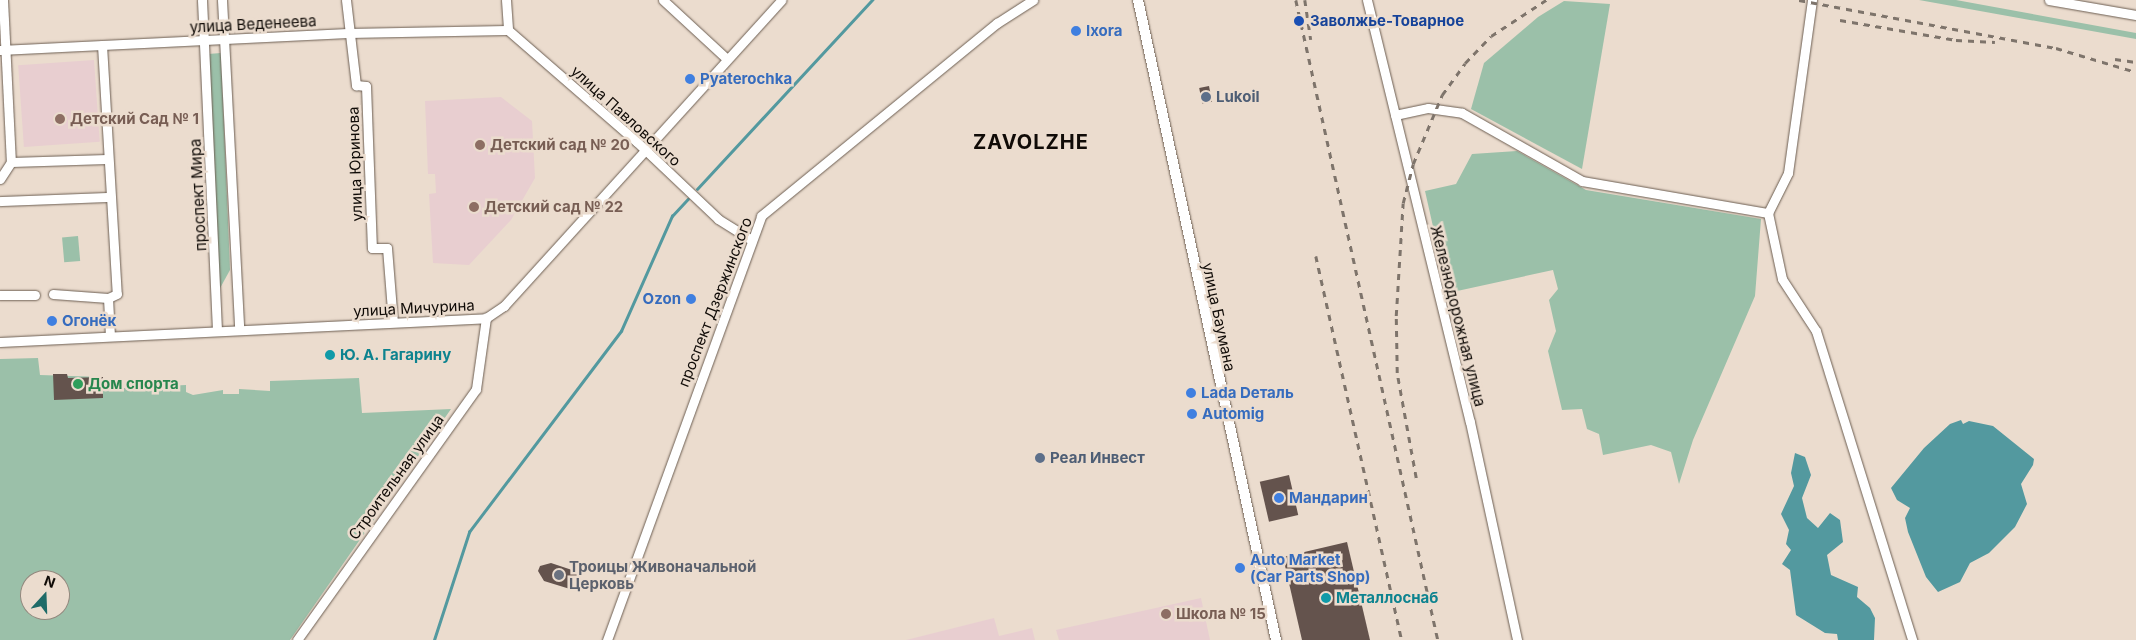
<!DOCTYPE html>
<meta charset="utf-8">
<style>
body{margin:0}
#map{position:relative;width:2136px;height:640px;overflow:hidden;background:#ebdcce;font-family:Inter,sans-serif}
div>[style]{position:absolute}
.education>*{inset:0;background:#e8ced0;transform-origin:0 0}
.green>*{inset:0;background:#9bc0a9;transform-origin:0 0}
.water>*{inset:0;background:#53999f}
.stream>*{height:2.5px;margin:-1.25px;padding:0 1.25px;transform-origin:1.25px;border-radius:1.25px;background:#53999f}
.building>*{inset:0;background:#64534d;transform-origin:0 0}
.roads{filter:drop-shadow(0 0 1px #6c5e52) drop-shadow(0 0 1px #6c5e52)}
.minor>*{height:9px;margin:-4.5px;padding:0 4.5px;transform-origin:4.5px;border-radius:4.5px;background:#fff}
.major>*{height:10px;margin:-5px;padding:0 5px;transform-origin:5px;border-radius:5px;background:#fff}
.rail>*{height:2.5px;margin-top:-1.25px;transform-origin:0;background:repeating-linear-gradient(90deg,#7e746b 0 6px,transparent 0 12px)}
.dots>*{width:14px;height:14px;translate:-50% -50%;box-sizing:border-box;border:2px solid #ebdcce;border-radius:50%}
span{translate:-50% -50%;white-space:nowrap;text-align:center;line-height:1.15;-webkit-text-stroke:5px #ebdcce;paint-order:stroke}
.transit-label{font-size:15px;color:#164399;font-weight:700}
.left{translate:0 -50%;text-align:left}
.street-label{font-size:15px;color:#100b07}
.shop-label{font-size:15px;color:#366cbe;font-weight:700}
.right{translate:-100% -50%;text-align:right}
.service-label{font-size:15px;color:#4e5e75;font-weight:700}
.education-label{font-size:15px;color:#785e54;font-weight:700}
.culture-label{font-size:15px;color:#0d838f;font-weight:700}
.leisure-label{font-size:15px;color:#27864d;font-weight:700}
.worship-label{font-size:15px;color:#5b616d;font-weight:700}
.district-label{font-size:20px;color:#100b07;font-weight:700;letter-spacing:1px}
.north{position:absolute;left:20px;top:570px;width:50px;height:50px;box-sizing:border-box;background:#ebdcce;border:1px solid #93887e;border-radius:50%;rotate:20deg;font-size:14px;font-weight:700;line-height:20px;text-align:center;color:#100b07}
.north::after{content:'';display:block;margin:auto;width:18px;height:22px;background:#1f6b68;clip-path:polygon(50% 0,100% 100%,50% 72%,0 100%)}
</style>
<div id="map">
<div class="education">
<i style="left:94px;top:60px;width:82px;height:76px;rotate:86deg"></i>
<i style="clip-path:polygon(501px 97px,532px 121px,535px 178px,511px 220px,469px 265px,433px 263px,429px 194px,436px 193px,435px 174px,428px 174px,425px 101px)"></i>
<i style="clip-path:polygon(1201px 598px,1210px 640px,1059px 640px,1056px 630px)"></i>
<i style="clip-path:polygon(994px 618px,999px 636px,1032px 628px,1035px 640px,906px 640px)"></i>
</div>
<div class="green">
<i style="clip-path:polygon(1919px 0,1956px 0,2136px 33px,2136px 39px)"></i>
<i style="clip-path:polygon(1564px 1px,1610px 4px,1582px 169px,1471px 109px,1484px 63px,1538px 17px)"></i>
<i style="clip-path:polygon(221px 53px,230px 270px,219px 290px,208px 54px)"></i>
<i style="clip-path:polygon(1517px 151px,1586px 190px,1761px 219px,1755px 296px,1693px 440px,1679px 484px,1671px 452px,1651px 445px,1603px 455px,1599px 434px,1587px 429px,1582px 409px,1562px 410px,1548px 351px,1556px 331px,1549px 300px,1558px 289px,1553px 270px,1448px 293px,1425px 191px,1456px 184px,1472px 154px)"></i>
<i style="left:78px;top:236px;width:25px;height:16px;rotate:85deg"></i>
<i style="clip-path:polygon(evenodd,38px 358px,40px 375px,103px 377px,103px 389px,186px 385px,186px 392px,193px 395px,223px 390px,223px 394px,239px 394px,239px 389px,270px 391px,270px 381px,359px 378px,362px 413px,451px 409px,290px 640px,0 640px,0 359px,38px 358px,30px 580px,60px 580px,60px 610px,30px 610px,30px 580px)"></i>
</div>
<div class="water">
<i style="clip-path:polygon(1961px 420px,1963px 424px,1969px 421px,1993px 426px,2034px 459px,2033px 465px,2021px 484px,2027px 504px,2015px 527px,1989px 553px,1970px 563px,1960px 582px,1938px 592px,1926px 577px,1908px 532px,1905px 518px,1910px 508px,1897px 500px,1891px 488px,1924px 448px,1950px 424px)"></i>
<i style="clip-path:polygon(1795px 453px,1805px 457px,1811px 475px,1802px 498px,1807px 518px,1818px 528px,1830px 513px,1840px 520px,1843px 542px,1827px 555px,1831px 575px,1858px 587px,1857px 597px,1870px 608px,1875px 618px,1874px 640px,1838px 640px,1837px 634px,1825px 633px,1796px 615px,1790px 570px,1782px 564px,1791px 550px,1786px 544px,1789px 530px,1781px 514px,1794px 486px,1791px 473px)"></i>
</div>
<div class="stream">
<i style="left:697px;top:189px;width:258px;rotate:-47.2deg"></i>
<i style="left:434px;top:640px;width:114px;rotate:-72deg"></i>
<i style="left:469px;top:532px;width:252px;rotate:-52.9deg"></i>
<i style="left:621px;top:331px;width:126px;rotate:-66.1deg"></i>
<i style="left:672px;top:216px;width:23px;rotate:-47deg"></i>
</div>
<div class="building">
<i style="left:1209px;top:86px;width:16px;height:10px;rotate:79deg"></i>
<i style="clip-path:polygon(53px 374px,67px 374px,68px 378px,103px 377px,103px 398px,54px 400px)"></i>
<i style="left:1289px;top:475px;width:41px;height:30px;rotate:77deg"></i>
<i style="clip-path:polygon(1347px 542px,1370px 640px,1302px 640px,1283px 557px)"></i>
<i style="clip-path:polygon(551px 563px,575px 571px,579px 578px,576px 586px,570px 589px,544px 581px,538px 571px,540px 566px)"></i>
</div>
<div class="roads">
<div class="minor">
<i style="left:3px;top:0;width:162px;rotate:87.2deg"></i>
<i style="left:11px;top:162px;width:96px;rotate:-1.8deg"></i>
<i style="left:202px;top:0;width:329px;rotate:87.4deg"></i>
<i style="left:222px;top:0;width:329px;rotate:87deg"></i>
<i style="left:346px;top:0;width:86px;rotate:83.3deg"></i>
<i style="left:356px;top:85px;width:10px;rotate:6deg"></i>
<i style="left:366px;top:86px;width:162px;rotate:87.9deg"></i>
<i style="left:372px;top:248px;width:15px"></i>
<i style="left:387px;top:248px;width:74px;rotate:85.4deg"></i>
<i style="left:506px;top:0;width:30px;rotate:86deg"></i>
<i style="left:508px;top:30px;width:171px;rotate:41deg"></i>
<i style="left:637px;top:142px;width:112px;rotate:43.5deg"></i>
<i style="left:718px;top:219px;width:39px;rotate:32deg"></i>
<i style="left:663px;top:0;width:87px;rotate:42.7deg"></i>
<i style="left:1367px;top:0;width:434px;rotate:76.3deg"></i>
<i style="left:1470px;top:422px;width:223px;rotate:77.8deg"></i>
<i style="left:2049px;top:0;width:88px;rotate:9.8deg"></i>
<i style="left:102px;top:45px;width:249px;rotate:86.6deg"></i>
<i style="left:117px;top:294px;width:10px;rotate:156deg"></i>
<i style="left:108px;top:298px;width:36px;rotate:87deg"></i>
<i style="left:0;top:50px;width:348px;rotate:-2.8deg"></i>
<i style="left:348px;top:33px;width:160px;rotate:-1.1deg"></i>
<i style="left:1395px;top:115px;width:34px;rotate:-12deg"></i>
<i style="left:1428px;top:108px;width:34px;rotate:8deg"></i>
<i style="left:1462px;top:113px;width:138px;rotate:29.5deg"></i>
<i style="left:1582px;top:181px;width:189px;rotate:9.8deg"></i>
<i style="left:1768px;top:213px;width:67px;rotate:78deg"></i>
<i style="left:1782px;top:279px;width:62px;rotate:56.8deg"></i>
<i style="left:1816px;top:331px;width:324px;rotate:72.7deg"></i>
<i style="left:0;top:179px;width:20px;rotate:-57deg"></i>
<i style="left:0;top:201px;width:109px;rotate:-2.1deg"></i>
<i style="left:1768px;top:213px;width:45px;rotate:-63.4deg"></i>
<i style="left:1788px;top:173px;width:175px;rotate:-82.1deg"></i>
<i style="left:53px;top:294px;width:55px;rotate:4.2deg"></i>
<i style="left:0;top:295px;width:35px"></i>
<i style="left:0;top:342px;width:487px;rotate:-2.8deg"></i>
<i style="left:486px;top:318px;width:22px;rotate:-34deg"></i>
<i style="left:504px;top:306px;width:413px;rotate:-47.8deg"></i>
<i style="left:297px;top:640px;width:308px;rotate:-54.5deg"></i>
<i style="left:476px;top:389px;width:72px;rotate:-82deg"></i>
<i style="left:607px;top:640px;width:451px;rotate:-70deg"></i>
<i style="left:761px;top:216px;width:305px;rotate:-39.3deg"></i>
<i style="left:997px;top:23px;width:43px;rotate:-32.6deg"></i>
</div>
<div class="major">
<i style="left:1138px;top:0;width:655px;rotate:77.83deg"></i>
</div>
</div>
<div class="rail">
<i style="left:1296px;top:0;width:656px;rotate:77.49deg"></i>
<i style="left:1305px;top:0;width:40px;rotate:81.5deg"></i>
<i style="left:1799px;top:0;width:261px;rotate:10.6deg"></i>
<i style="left:2056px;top:48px;width:84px;rotate:16.7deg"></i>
<i style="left:1840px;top:20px;width:118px;rotate:9.8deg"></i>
<i style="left:1956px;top:40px;width:39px;rotate:3deg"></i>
<i style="left:2115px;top:59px;width:21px;rotate:8deg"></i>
<i style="left:1316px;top:256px;width:394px;rotate:77.4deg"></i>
<i style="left:1416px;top:478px;width:107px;rotate:-100.3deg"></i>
<i style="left:1397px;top:373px;width:57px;rotate:-91deg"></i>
<i style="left:1396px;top:316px;width:113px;rotate:-86.5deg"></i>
<i style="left:1403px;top:203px;width:40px;rotate:-75.6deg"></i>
<i style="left:1413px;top:164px;width:75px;rotate:-67.2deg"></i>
<i style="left:1442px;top:95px;width:39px;rotate:-54deg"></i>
<i style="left:1465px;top:63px;width:37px;rotate:-46deg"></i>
<i style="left:1491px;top:36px;width:66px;rotate:-33.2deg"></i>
</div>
<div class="dots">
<i style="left:1299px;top:21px;background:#1a4fb4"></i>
<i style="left:1076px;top:31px;background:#3f7fe0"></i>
<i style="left:690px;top:79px;background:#3f7fe0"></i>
<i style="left:1206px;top:97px;background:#5c6f8a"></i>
<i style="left:60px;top:119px;background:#8d6e63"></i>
<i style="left:480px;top:145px;background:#8d6e63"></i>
<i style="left:474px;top:207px;background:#8d6e63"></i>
<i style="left:691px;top:299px;background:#3f7fe0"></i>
<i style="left:52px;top:321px;background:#3f7fe0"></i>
<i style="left:330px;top:355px;background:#0f9aa8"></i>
<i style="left:78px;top:384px;background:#2e9e5b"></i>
<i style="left:1191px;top:393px;background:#3f7fe0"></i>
<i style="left:1192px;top:414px;background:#3f7fe0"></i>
<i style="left:1040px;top:458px;background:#5c6f8a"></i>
<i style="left:1279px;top:498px;background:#3f7fe0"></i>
<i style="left:1240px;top:568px;background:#3f7fe0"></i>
<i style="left:559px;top:575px;background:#6b7280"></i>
<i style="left:1326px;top:598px;background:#0f9aa8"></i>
<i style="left:1166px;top:614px;background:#8d6e63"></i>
</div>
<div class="transit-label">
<span class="left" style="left:1310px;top:21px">Заволжье-Товарное</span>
</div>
<div class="street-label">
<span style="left:253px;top:24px;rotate:-3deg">улица Веденеева</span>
<span style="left:626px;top:116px;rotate:42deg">улица Павловского</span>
<span style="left:355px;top:164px;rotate:-92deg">улица Юринова</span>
<span style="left:198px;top:195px;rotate:-93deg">проспект Мира</span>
<span style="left:715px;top:302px;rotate:-69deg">проспект Дзержинского</span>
<span style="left:414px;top:308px;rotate:-3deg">улица Мичурина</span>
<span style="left:1458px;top:316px;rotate:76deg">Железнодорожная улица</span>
<span style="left:1219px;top:317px;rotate:78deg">улица Баумана</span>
<span style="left:396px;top:477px;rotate:-54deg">Строительная улица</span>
</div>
<div class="shop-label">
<span class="left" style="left:1086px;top:31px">Ixora</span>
<span class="left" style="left:700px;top:79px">Pyaterochka</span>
<span class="right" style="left:681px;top:299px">Ozon</span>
<span class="left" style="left:62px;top:321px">Огонёк</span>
<span class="left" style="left:1201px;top:393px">Lada Dеталь</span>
<span class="left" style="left:1202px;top:414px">Automig</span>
<span class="left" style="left:1289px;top:498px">Мандарин</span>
<span class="left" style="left:1250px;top:568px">Auto Market<br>(Car Parts Shop)</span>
</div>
<div class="service-label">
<span class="left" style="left:1216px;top:97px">Lukoil</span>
<span class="left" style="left:1050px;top:458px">Реал Инвест</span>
</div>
<div class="education-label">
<span class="left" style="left:70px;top:119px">Детский Сад № 1</span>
<span class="left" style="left:490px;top:145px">Детский сад № 20</span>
<span class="left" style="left:484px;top:207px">Детский сад № 22</span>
<span class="left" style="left:1176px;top:614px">Школа № 15</span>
</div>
<div class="culture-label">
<span class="left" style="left:340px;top:355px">Ю. А. Гагарину</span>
<span class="left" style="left:1336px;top:598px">Металлоснаб</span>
</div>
<div class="leisure-label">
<span class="left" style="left:88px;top:384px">Дом спорта</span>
</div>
<div class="worship-label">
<span class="left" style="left:569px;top:575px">Троицы Живоначальной<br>Церковь</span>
</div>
<div class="district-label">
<span style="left:1031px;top:142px">ZAVOLZHE</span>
</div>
<div class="north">N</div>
</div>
